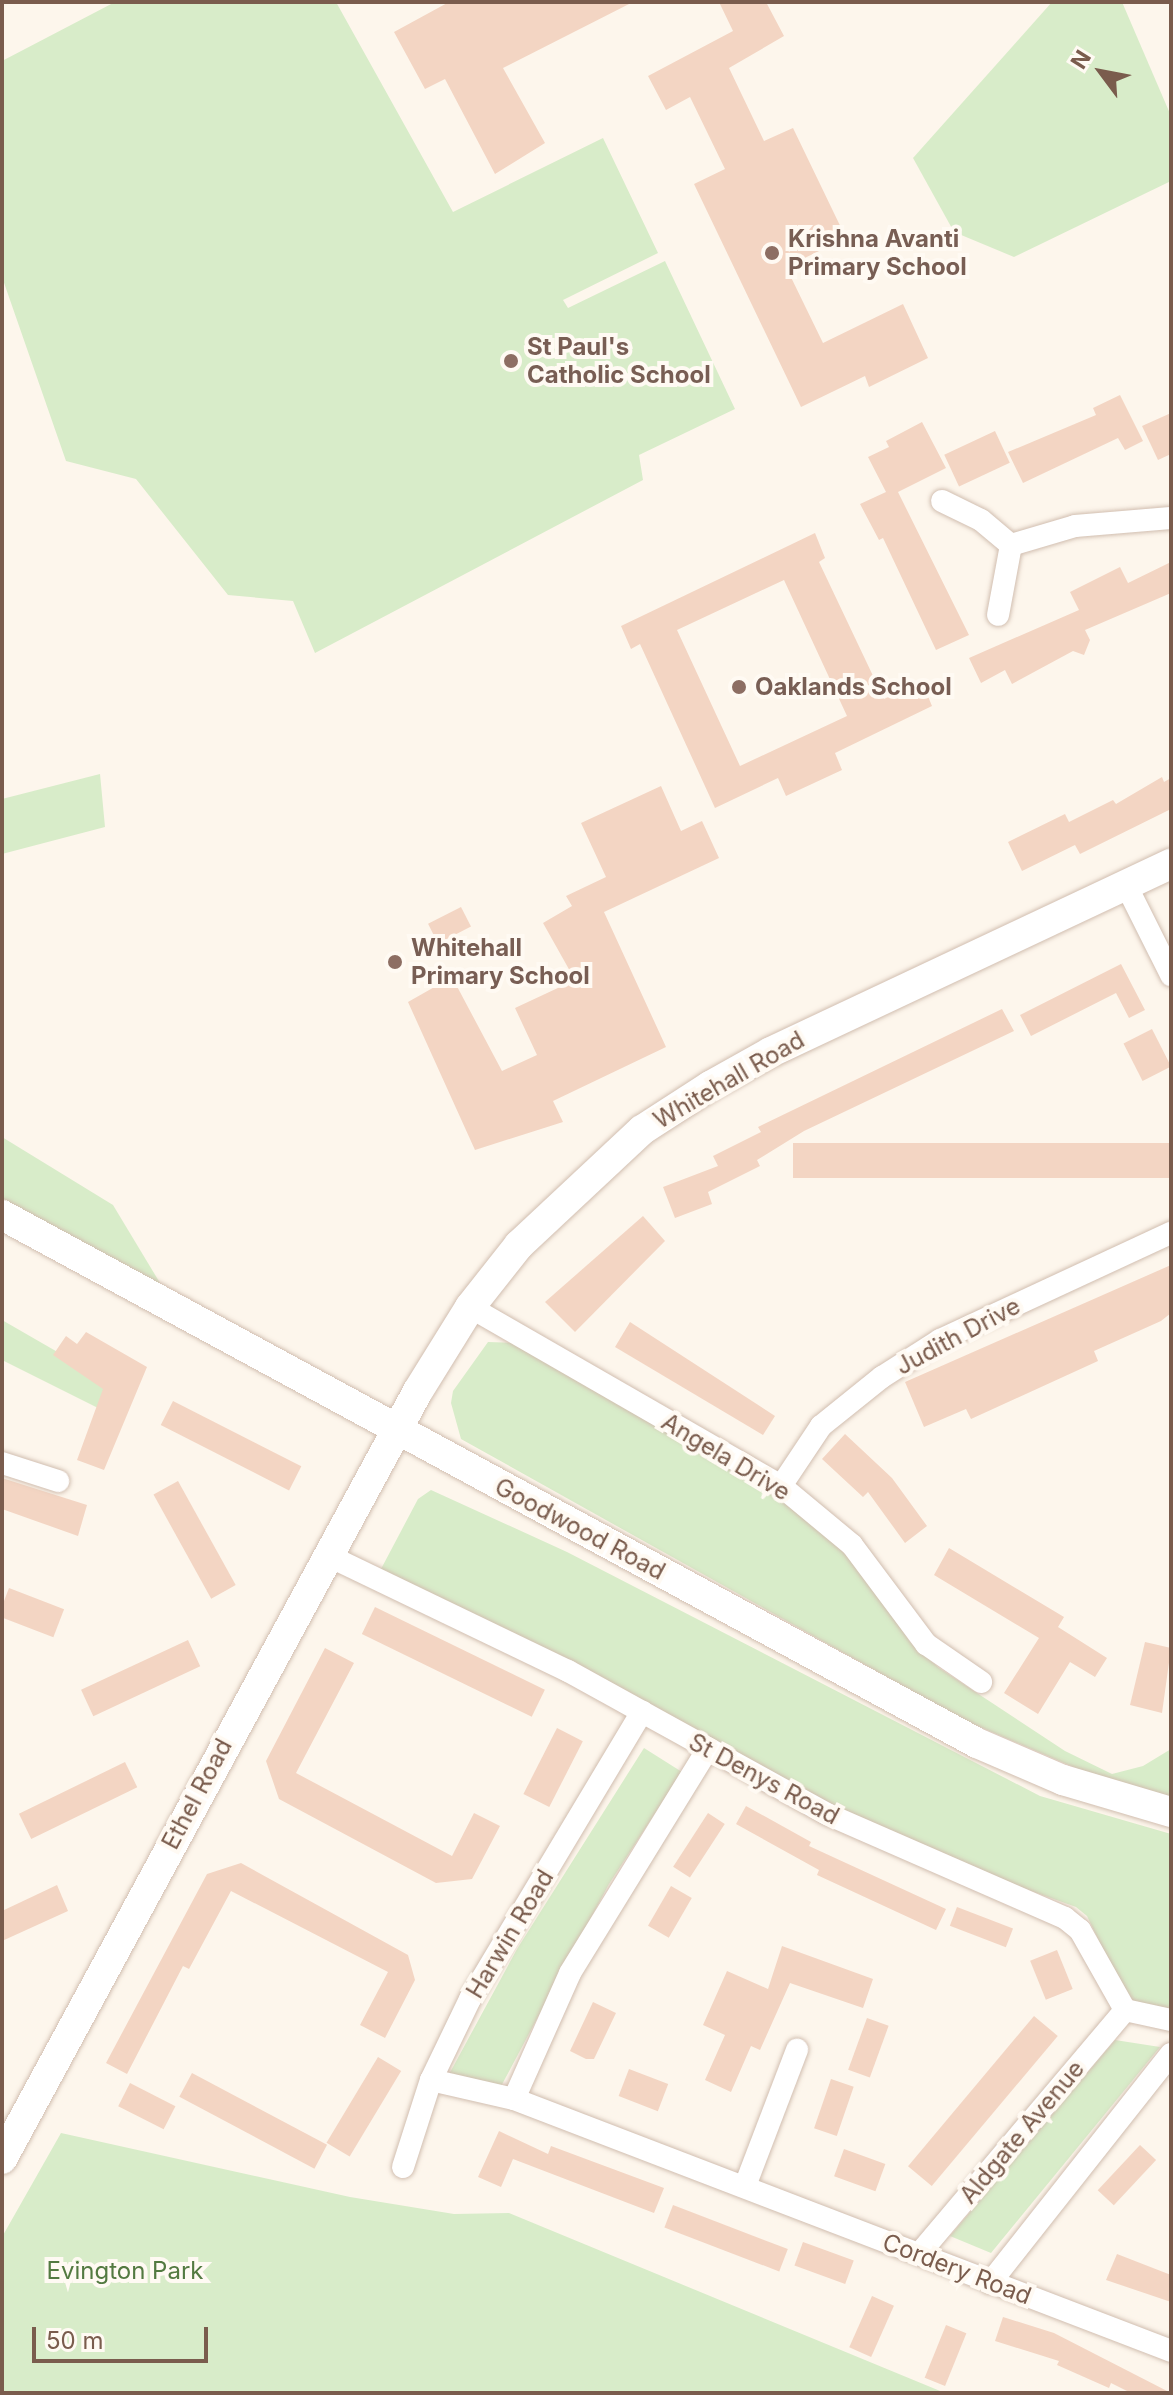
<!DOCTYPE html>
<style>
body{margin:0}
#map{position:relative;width:1173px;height:2395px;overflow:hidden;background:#fdf6ec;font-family:Inter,sans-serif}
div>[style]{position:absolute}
.green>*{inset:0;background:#d8ecc9}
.building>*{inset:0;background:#f3d5c3;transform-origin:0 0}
.roads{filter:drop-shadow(0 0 2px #d1beb0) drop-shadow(0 0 2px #d1beb0)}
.street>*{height:22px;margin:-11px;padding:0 11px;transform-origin:11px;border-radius:11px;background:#fff}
.secondary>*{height:30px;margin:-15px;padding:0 15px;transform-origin:15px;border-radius:15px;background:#fff}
.dots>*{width:22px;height:22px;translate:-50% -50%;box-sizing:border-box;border:4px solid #fffaf3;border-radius:50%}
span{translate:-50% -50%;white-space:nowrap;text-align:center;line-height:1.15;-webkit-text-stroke:8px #fffaf3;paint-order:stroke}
.education-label{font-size:24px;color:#785e54;font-weight:700}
.left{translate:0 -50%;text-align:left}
.street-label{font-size:24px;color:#7a5c4d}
.park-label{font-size:24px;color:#537a41}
.frame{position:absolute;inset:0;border:4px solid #7a5c4d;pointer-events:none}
.north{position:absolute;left:1061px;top:32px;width:80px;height:80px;-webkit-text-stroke:6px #fffaf3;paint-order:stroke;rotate:302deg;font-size:22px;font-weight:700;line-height:32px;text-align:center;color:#7a5c4d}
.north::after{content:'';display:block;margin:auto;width:28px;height:36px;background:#7a5c4d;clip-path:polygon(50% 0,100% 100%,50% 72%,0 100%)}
.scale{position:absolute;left:32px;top:2327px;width:176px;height:36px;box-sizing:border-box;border:4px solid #7a5c4d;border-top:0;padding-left:10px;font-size:24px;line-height:28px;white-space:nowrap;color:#7a5c4d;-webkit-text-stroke:6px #fffaf3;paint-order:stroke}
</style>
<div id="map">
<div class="green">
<i style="clip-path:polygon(115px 2px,336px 2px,453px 212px,603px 138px,658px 253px,563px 300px,568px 308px,665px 261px,735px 409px,639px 455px,643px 480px,315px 653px,293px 601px,228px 595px,136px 479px,66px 461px,2px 277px,2px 61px)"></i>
<i style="clip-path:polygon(1052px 2px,1122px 2px,1171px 116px,1171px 181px,1014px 257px,954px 232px,913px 158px)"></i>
<i style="clip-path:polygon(100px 774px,105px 827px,2px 854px,2px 799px)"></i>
<i style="clip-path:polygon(2px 1137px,113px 1205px,160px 1283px,157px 1288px,2px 1202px)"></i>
<i style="clip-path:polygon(2px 1320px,113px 1384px,98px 1408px,2px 1360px)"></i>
<i style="clip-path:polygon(488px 1342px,515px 1343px,773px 1495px,822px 1531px,863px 1572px,910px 1642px,939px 1668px,1065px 1751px,1112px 1774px,1143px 1766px,1171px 1749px,1171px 1798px,1078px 1769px,964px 1720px,461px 1439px,451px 1403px,453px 1391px)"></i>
<i style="clip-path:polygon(431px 1490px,567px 1552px,1040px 1796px,1171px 1834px,1171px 2009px,1135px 2002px,1122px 1989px,1087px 1916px,1076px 1907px,970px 1869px,851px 1814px,381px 1569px,418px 1499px)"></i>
<i style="clip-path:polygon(644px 1748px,682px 1772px,609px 1884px,499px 2090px,447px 2078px,517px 1949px)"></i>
<i style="clip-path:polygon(1115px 2040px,1160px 2047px,991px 2253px,950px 2236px)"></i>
<i style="clip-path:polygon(61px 2133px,350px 2197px,454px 2214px,509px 2213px,945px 2393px,2px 2393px,2px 2237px)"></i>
</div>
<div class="building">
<i style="clip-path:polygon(449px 2px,633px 2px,503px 68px,545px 143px,495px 174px,445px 79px,425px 89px,394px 32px)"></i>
<i style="clip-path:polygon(719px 2px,766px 2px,784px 36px,729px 68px,764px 141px,793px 128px,846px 238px,786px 267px,823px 343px,903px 304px,928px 358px,869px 387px,865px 376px,801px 407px,694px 184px,725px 169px,690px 97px,666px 110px,648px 76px,733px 31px)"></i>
<i style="clip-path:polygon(1120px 395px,1143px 441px,1125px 450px,1118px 438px,1023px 483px,1008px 452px,1096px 415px,1093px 408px)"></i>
<i style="clip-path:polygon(1171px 413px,1171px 454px,1158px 460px,1142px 426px)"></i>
<i style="clip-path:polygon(922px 422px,946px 468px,898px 492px,969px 635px,936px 650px,883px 538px,879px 540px,860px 504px,886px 492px,868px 457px,889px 447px,886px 441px)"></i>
<i style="left:995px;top:431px;width:35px;height:56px;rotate:65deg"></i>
<i style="clip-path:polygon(evenodd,815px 533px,825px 558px,819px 562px,884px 699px,922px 682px,932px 706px,835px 753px,842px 770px,786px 796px,778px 778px,715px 808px,640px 644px,631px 649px,621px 626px,815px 533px,784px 580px,847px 716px,740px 766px,677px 630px,784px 580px)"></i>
<i style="clip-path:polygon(1171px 562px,1171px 593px,1085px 630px,1090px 640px,1084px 655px,1073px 651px,1012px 684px,1005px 670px,981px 683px,969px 658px,1079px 610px,1070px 592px,1120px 567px,1128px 583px)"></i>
<i style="clip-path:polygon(1162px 777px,1164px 782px,1171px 778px,1171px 809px,1080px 854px,1075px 845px,1022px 871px,1008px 842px,1065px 814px,1069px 822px,1113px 800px,1116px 804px)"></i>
<i style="clip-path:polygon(661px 786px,681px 831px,702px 821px,719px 858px,604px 912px,666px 1047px,553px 1101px,563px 1122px,475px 1150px,408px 1002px,452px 977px,502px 1071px,537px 1055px,515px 1008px,575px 980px,543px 923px,572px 906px,566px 896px,606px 877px,581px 823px)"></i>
<i style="left:461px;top:907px;width:22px;height:37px;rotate:63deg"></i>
<i style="clip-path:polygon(1121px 964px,1145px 1010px,1129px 1018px,1116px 993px,1031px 1036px,1020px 1015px)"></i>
<i style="clip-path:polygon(1002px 1009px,1014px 1031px,804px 1131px,757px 1160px,760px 1166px,708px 1192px,712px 1204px,675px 1218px,663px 1187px,718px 1166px,713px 1156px,761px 1132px,758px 1127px)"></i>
<i style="left:1152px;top:1029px;width:42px;height:32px;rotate:63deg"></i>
<i style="left:1171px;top:1143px;width:35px;height:378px;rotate:90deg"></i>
<i style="clip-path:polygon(643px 1216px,665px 1241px,575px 1332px,545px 1302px)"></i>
<i style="clip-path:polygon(1171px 1265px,1171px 1313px,1161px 1321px,1094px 1351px,1098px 1361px,971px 1419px,966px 1409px,924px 1427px,905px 1382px)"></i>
<i style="clip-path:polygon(630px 1322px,775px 1416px,763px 1435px,615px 1347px)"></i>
<i style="clip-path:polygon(86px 1332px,147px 1367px,104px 1470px,77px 1460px,103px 1389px,53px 1355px,66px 1336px,77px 1344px)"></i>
<i style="left:173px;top:1401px;width:144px;height:27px;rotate:27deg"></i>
<i style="clip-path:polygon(845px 1434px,892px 1478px,927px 1526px,905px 1543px,868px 1492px,863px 1497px,822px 1459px)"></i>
<i style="clip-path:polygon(2px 1478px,87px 1505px,78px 1536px,2px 1509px)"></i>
<i style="left:178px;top:1481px;width:119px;height:28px;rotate:61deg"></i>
<i style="clip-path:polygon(949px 1548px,1064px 1617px,1058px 1627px,1107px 1658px,1095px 1677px,1070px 1662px,1038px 1714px,1004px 1693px,1039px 1638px,934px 1575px)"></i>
<i style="left:9px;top:1588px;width:59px;height:30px;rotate:21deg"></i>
<i style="left:375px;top:1607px;width:189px;height:30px;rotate:26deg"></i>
<i style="left:188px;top:1640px;width:29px;height:118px;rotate:65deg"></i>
<i style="clip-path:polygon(1145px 1642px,1171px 1648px,1162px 1713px,1130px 1705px)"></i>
<i style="clip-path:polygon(325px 1648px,354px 1663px,296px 1773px,452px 1856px,474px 1813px,500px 1826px,472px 1879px,436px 1883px,279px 1799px,266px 1761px)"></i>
<i style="left:557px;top:1728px;width:29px;height:74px;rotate:27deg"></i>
<i style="left:125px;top:1762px;width:28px;height:118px;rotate:64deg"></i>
<i style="clip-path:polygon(746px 1806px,811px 1842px,809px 1846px,946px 1909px,936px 1930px,817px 1875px,819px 1870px,736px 1824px)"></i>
<i style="left:708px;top:1813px;width:20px;height:64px;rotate:33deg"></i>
<i style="clip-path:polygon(241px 1863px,408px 1955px,415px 1980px,385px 2038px,360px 2025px,388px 1972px,231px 1891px,189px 1969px,183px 1966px,127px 2074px,106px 2063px,207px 1874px)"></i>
<i style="clip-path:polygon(57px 1885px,68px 1911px,2px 1941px,2px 1911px)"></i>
<i style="left:671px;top:1886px;width:24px;height:46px;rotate:30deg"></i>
<i style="left:957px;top:1907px;width:60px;height:20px;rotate:21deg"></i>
<i style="clip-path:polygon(782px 1946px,873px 1979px,863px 2008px,790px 1983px,760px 2050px,751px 2046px,731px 2092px,705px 2080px,725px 2035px,703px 2025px,727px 1971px,768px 1989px)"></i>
<i style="left:1057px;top:1950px;width:42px;height:29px;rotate:68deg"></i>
<i style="clip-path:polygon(593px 2002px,616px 2013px,594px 2059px,586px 2059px,570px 2051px)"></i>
<i style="left:1034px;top:2016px;width:31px;height:196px;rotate:40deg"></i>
<i style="left:867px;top:2018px;width:23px;height:55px;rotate:20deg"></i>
<i style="left:378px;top:2057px;width:27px;height:100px;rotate:31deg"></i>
<i style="left:629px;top:2069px;width:42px;height:29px;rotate:21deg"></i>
<i style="left:192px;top:2073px;width:153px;height:27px;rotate:28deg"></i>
<i style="left:831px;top:2079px;width:24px;height:52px;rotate:19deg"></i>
<i style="left:130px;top:2083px;width:51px;height:26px;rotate:27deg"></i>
<i style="clip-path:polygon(499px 2131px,548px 2154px,551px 2146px,664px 2188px,654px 2213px,513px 2159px,501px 2187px,478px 2177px)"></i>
<i style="left:1140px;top:2145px;width:22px;height:62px;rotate:43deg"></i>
<i style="left:844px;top:2149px;width:44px;height:29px;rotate:20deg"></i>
<i style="left:673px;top:2205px;width:123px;height:24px;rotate:21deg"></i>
<i style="left:803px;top:2242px;width:54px;height:25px;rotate:20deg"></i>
<i style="clip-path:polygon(1117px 2254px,1171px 2275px,1171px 2302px,1106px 2280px)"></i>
<i style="left:872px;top:2296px;width:24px;height:56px;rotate:24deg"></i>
<i style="clip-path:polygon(1003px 2317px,1054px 2333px,1171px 2393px,1131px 2393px,1111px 2383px,1109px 2388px,1057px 2365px,1059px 2361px,995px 2341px)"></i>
<i style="left:946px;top:2325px;width:22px;height:57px;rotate:22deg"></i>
</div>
<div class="roads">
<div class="street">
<i style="left:942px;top:501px;width:43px;rotate:26deg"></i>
<i style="left:981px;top:520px;width:39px;rotate:40deg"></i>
<i style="left:1011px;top:545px;width:71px;rotate:100.5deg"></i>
<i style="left:1011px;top:545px;width:67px;rotate:-16.5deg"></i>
<i style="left:1075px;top:526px;width:96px;rotate:-4.8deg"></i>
<i style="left:1126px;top:885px;width:101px;rotate:63.4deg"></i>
<i style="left:470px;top:1307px;width:359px;rotate:29.9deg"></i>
<i style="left:781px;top:1486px;width:92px;rotate:39.7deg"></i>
<i style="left:852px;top:1545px;width:124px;rotate:53.2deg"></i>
<i style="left:926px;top:1644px;width:67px;rotate:34.6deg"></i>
<i style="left:2px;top:1463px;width:59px;rotate:17.8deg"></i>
<i style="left:781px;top:1486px;width:72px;rotate:-56.3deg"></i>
<i style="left:821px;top:1426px;width:78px;rotate:-38.8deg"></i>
<i style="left:882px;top:1377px;width:69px;rotate:-32.5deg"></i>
<i style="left:940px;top:1340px;width:255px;rotate:-24.9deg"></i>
<i style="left:327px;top:1555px;width:267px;rotate:25.7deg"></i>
<i style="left:568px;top:1671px;width:296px;rotate:28.9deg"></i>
<i style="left:827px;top:1814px;width:260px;rotate:23.6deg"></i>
<i style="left:1065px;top:1918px;width:19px;rotate:39deg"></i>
<i style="left:1080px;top:1930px;width:92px;rotate:60.6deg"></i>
<i style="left:1125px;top:2010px;width:47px;rotate:12.3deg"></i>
<i style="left:431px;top:2080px;width:85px;rotate:12.9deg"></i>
<i style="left:514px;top:2099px;width:704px;rotate:20.98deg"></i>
<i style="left:514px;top:2099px;width:138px;rotate:-66deg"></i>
<i style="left:570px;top:1973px;width:263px;rotate:-58.4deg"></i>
<i style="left:403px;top:2167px;width:91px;rotate:-72.2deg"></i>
<i style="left:431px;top:2080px;width:90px;rotate:-64.3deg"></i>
<i style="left:470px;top:1999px;width:335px;rotate:-59.1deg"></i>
<i style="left:745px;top:2186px;width:146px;rotate:-69.1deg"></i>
<i style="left:919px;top:2254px;width:319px;rotate:-49.8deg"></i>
<i style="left:990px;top:2283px;width:292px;rotate:-51.7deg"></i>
</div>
<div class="secondary">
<i style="left:2px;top:1215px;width:1109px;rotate:28.44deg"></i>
<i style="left:977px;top:1743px;width:94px;rotate:23.3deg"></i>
<i style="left:1063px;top:1780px;width:113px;rotate:16.5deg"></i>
<i style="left:2px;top:2159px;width:873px;rotate:-61.56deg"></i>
<i style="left:418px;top:1391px;width:99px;rotate:-58.2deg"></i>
<i style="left:470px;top:1307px;width:79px;rotate:-51.7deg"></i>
<i style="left:519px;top:1245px;width:168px;rotate:-43.1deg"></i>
<i style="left:642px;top:1130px;width:81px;rotate:-32.9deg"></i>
<i style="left:710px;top:1086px;width:70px;rotate:-29.1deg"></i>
<i style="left:771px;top:1052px;width:442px;rotate:-25.2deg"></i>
</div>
</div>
<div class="dots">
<i style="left:772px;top:253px;background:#8d6e63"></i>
<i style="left:511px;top:361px;background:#8d6e63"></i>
<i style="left:739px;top:687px;background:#8d6e63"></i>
<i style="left:395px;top:962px;background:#8d6e63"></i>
</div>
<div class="education-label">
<span class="left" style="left:788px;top:253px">Krishna Avanti<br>Primary School</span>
<span class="left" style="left:527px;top:361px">St Paul's<br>Catholic School</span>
<span class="left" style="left:755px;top:687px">Oaklands School</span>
<span class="left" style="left:411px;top:962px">Whitehall<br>Primary School</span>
</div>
<div class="street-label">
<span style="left:729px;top:1080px;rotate:-30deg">Whitehall Road</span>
<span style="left:958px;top:1336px;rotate:-28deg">Judith Drive</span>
<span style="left:726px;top:1457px;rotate:31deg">Angela Drive</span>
<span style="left:580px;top:1529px;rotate:28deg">Goodwood Road</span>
<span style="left:764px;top:1779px;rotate:28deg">St Denys Road</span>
<span style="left:197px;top:1794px;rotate:-62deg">Ethel Road</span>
<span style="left:510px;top:1934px;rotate:-59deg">Harwin Road</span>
<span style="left:1022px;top:2132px;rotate:-50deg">Aldgate Avenue</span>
<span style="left:957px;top:2269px;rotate:21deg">Cordery Road</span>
</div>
<div class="park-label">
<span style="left:125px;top:2271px">Evington Park</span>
</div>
<div class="frame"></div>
<div class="north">N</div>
<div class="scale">50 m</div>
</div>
